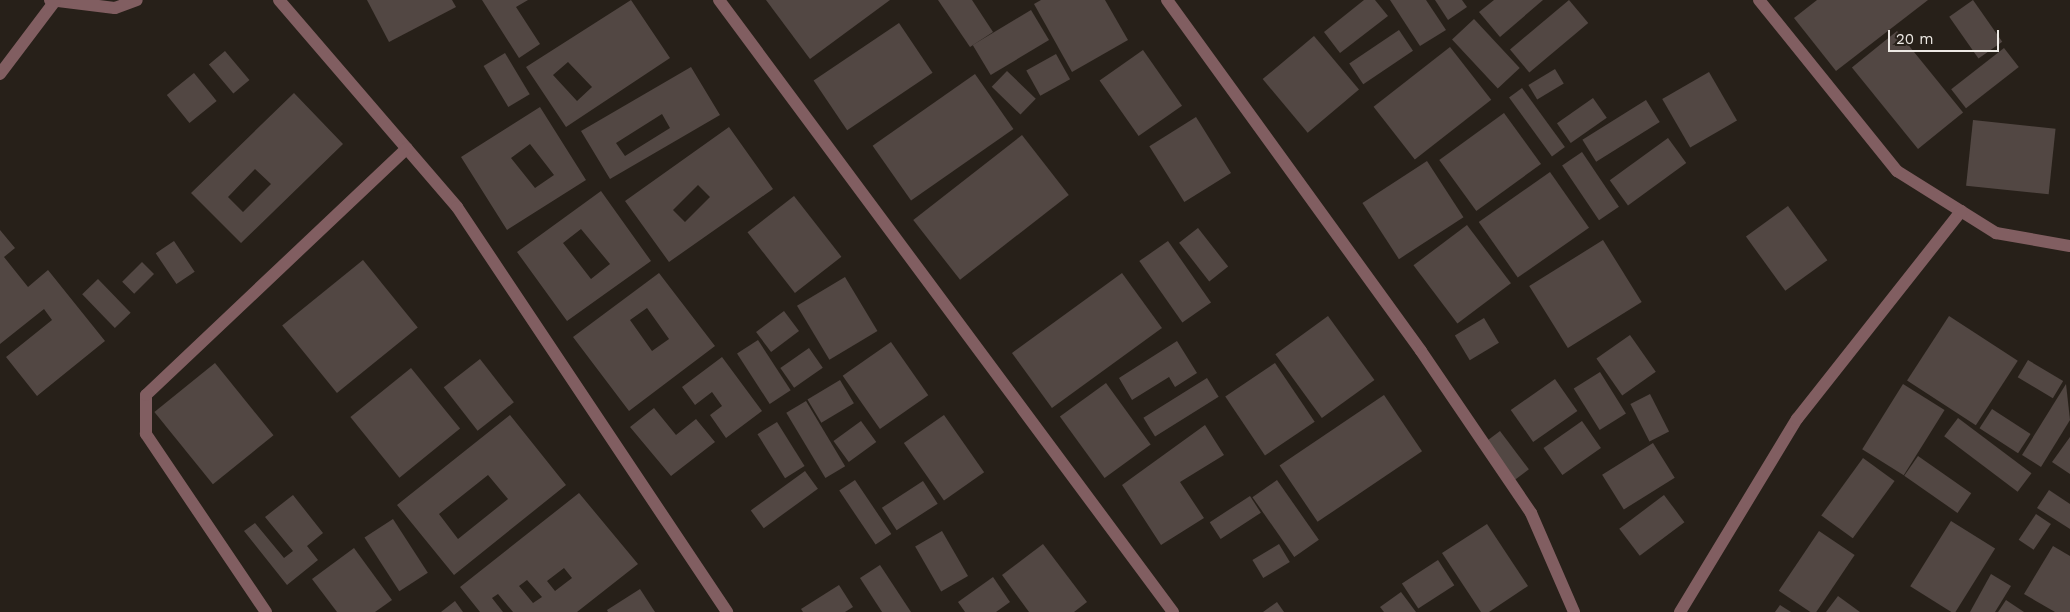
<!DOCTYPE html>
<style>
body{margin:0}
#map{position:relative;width:2070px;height:612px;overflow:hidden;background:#272019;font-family:"Work Sans",sans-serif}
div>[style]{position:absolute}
.building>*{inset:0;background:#524743;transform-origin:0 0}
.street>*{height:12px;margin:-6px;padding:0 6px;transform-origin:6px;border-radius:6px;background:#815e61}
span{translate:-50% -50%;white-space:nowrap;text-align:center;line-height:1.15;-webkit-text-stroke:5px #272019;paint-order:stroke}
.scale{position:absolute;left:1888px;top:30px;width:111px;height:22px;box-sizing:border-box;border:2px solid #ede9e4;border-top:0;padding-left:6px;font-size:15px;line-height:18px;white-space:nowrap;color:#ede9e4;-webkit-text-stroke:4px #272019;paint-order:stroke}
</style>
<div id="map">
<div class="building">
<i style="clip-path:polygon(367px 0,452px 0,456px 7px,389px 42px)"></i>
<i style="clip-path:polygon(482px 0,528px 0,516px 7px,540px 44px,519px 58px)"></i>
<i style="clip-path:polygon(evenodd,631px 0,670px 58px,566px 127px,526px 67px,631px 0,568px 62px,592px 87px,577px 101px,553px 75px,568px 62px)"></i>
<i style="clip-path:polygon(766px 0,890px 0,810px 59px)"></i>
<i style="clip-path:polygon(938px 0,972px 0,993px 32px,970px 47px)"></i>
<i style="clip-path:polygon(1041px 0,1105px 0,1128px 40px,1072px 72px,1034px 4px)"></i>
<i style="clip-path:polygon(1364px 0,1375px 0,1388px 16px,1340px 53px,1324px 32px)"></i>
<i style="clip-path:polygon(1390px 0,1426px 0,1446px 30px,1420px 46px)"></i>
<i style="clip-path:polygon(1435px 0,1462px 0,1467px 7px,1448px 20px)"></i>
<i style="clip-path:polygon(1494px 0,1543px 0,1500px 37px,1479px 12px)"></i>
<i style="left:1569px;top:0;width:30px;height:77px;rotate:50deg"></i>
<i style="clip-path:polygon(1817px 0,1928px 0,1836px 71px,1794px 18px)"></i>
<i style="left:1973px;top:0;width:51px;height:29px;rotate:55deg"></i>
<i style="left:1031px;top:10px;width:35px;height:68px;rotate:59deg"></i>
<i style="left:1474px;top:19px;width:67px;height:30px;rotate:47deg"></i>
<i style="left:899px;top:23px;width:60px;height:103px;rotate:56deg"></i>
<i style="left:1399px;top:30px;width:25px;height:60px;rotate:56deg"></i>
<i style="left:1897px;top:31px;width:105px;height:58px;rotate:51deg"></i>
<i style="left:1314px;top:36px;width:70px;height:67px;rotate:50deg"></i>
<i style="left:1450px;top:47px;width:67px;height:97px;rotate:52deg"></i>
<i style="left:2004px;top:48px;width:24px;height:67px;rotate:52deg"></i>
<i style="left:1143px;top:50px;width:68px;height:53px;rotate:55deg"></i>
<i style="left:225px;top:51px;width:38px;height:21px;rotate:50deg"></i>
<i style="left:505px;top:53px;width:48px;height:25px;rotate:59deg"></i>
<i style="left:1056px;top:54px;width:29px;height:34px;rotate:61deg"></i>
<i style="clip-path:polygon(evenodd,691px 67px,720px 115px,610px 179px,581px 131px,691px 67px,662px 114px,670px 128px,625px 156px,616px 143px,662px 114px)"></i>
<i style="left:1555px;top:69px;width:17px;height:31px;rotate:59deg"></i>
<i style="left:1007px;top:71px;width:40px;height:22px;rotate:44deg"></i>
<i style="left:1709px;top:72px;width:56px;height:54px;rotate:60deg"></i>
<i style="left:194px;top:73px;width:36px;height:35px;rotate:51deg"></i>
<i style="left:975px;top:74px;width:67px;height:125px;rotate:55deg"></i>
<i style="left:1522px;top:88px;width:73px;height:16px;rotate:54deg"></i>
<i style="clip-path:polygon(evenodd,294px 93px,343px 144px,241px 243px,191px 193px,294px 93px,255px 169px,271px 184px,243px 212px,228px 197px,255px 169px)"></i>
<i style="left:1593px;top:98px;width:24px;height:44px;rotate:55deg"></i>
<i style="left:1646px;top:100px;width:26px;height:75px;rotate:58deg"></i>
<i style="clip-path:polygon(evenodd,540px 107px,586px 180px,507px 230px,461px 157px,540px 107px,530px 144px,554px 175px,535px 188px,511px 158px,530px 144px)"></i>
<i style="left:1504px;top:113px;width:63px;height:80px;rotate:54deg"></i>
<i style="left:1196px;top:117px;width:66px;height:55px;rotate:58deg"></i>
<i style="left:1973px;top:120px;width:83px;height:66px;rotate:6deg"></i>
<i style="clip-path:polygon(evenodd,729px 127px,773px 189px,669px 262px,625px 201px,729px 127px,698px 185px,710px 197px,685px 222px,673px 210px,698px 185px)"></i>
<i style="left:1022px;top:135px;width:76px;height:138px;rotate:52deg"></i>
<i style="left:1668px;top:138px;width:31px;height:72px;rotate:54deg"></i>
<i style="left:1582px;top:152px;width:66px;height:24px;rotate:56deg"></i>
<i style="left:1427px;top:161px;width:67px;height:77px;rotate:57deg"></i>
<i style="left:1550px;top:172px;width:68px;height:87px;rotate:55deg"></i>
<i style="clip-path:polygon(evenodd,601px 191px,651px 261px,567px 321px,517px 252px,601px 191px,581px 229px,610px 264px,591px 279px,563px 243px,581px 229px)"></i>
<i style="left:794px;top:196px;width:77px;height:59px;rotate:52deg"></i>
<i style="left:1788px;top:206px;width:67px;height:52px;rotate:54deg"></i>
<i style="left:1467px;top:225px;width:73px;height:67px;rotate:53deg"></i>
<i style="left:1198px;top:228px;width:49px;height:24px;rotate:52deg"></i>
<i style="clip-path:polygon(0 230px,15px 248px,4px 257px,28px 287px,48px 270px,105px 341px,37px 396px,6px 357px,52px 320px,44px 309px,0 344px)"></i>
<i style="left:1603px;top:240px;width:73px;height:87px;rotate:58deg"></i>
<i style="left:174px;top:241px;width:37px;height:22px;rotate:56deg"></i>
<i style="left:1168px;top:241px;width:75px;height:35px;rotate:55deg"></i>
<i style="left:363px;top:260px;width:87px;height:104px;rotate:51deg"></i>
<i style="left:142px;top:262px;width:17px;height:28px;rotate:45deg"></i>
<i style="clip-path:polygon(evenodd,659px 273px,715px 346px,629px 411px,573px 337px,659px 273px,647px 308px,669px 339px,652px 351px,630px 320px,647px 308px)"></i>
<i style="left:1122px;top:273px;width:68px;height:136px;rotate:54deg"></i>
<i style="left:845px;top:277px;width:63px;height:56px;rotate:59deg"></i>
<i style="left:98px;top:279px;width:47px;height:22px;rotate:46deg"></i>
<i style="left:784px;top:311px;width:25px;height:35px;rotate:53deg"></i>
<i style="left:1328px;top:316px;width:79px;height:65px;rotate:54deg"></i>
<i style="left:1949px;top:316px;width:82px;height:77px;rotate:33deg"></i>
<i style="left:1484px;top:318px;width:29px;height:34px;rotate:59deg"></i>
<i style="left:1630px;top:335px;width:45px;height:41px;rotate:55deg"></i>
<i style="left:758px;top:340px;width:60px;height:25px;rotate:57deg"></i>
<i style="clip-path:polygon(1177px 341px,1197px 373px,1175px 387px,1169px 377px,1132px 400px,1119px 378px)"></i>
<i style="left:891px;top:342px;width:65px;height:59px;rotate:55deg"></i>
<i style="left:809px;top:348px;width:24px;height:35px;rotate:55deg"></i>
<i style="clip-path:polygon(722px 357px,762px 411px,726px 438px,710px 415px,722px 406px,712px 392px,695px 405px,682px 387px)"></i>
<i style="left:480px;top:359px;width:55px;height:46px;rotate:52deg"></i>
<i style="left:2028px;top:360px;width:41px;height:20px;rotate:31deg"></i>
<i style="left:215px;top:363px;width:93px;height:78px;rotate:51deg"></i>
<i style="left:1275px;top:363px;width:71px;height:60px;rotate:56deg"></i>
<i style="left:411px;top:368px;width:78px;height:78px;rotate:51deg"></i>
<i style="left:1600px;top:372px;width:49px;height:31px;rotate:58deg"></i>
<i style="left:1207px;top:378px;width:22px;height:75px;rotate:58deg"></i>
<i style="left:1555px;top:379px;width:39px;height:54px;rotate:55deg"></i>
<i style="left:840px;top:380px;width:27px;height:38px;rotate:59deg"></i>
<i style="left:1106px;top:383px;width:76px;height:57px;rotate:54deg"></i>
<i style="left:1903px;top:384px;width:49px;height:77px;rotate:32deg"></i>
<i style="clip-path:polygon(2066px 384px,2070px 420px,2041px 467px,2022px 455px)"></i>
<i style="left:1650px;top:394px;width:42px;height:22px;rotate:63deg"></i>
<i style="left:1384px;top:395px;width:68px;height:126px;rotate:56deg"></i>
<i style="left:806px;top:401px;width:76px;height:23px;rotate:59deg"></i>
<i style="clip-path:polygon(654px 408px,676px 435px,696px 419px,715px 442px,671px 476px,630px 427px)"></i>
<i style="left:1992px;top:409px;width:46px;height:23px;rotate:33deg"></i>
<i style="clip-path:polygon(evenodd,510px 415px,566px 485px,454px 575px,397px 505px,510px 415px,488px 475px,508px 499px,458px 539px,439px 514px,488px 475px)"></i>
<i style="left:944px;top:415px;width:70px;height:49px;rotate:55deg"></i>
<i style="left:1958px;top:418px;width:92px;height:23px;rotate:37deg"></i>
<i style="left:861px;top:421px;width:26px;height:34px;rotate:54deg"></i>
<i style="left:1582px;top:421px;width:33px;height:47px;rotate:55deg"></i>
<i style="left:777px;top:422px;width:52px;height:23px;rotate:58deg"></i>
<i style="clip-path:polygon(1205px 425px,1224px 455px,1180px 482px,1204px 518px,1161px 545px,1122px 485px)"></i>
<i style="left:1500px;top:431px;width:48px;height:19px;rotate:53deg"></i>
<i style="clip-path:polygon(2070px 437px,2070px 474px,2052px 462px)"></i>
<i style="left:1653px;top:443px;width:41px;height:60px;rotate:58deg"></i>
<i style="left:1918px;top:456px;width:65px;height:24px;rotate:35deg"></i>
<i style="left:1863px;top:458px;width:39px;height:71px;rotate:36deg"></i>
<i style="left:805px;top:471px;width:22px;height:67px;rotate:54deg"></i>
<i style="left:855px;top:480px;width:65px;height:19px;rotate:56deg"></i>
<i style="left:1277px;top:480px;width:73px;height:30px;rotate:55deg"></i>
<i style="left:923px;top:481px;width:27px;height:49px;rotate:57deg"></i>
<i style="clip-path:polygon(2049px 490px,2070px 504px,2070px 529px,2037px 508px)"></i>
<i style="clip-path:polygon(evenodd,579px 493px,638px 564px,577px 612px,513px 612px,498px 594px,492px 598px,503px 612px,480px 612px,460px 587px,579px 493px,564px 568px,572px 578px,555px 591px,547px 581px,564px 568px,579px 493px,527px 580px,542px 597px,533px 603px,519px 586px,527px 580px)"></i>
<i style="clip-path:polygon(293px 495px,323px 533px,307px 546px,318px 560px,287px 585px,244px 531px,255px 523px,284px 558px,293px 551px,265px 517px)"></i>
<i style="left:1664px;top:495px;width:34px;height:56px;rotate:53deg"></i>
<i style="left:1250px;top:496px;width:20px;height:48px;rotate:57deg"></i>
<i style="left:2036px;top:514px;width:18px;height:31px;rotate:34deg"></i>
<i style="left:393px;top:519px;width:64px;height:34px;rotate:57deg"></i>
<i style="left:1951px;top:521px;width:52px;height:77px;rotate:32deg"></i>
<i style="clip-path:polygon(1487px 524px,1528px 586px,1489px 612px,1481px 612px,1442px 553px)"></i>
<i style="left:942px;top:531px;width:52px;height:31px;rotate:60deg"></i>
<i style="left:1819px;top:531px;width:43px;height:72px;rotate:34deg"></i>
<i style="clip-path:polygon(1043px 544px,1087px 602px,1074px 612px,1029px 612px,1002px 575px)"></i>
<i style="left:1279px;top:544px;width:21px;height:31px;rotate:59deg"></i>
<i style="clip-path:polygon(2053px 546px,2070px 556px,2070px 612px,2055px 612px,2024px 594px)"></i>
<i style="clip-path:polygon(354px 548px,392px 600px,375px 612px,337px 612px,312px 579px)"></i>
<i style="left:1438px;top:560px;width:30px;height:43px;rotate:57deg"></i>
<i style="clip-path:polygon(880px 565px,911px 612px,882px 612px,860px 578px)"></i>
<i style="clip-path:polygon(1991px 574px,2011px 586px,1995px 612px,1970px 612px)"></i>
<i style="clip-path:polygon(993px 577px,1010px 602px,996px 612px,965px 612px,958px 602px)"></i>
<i style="clip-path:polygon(839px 585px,853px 607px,845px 612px,803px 612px,801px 609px)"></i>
<i style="clip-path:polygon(640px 589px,655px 612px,608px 612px,607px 610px)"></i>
<i style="clip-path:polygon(1401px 592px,1416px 612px,1384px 612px,1380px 607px)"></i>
<i style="clip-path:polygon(1838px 596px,1860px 612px,1826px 612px)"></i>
<i style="clip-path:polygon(2006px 600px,2024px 612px,1998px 612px)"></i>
<i style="clip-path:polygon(455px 601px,463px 612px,441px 612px)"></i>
<i style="clip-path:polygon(1277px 602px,1284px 612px,1263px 612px)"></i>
<i style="clip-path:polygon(1780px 605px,1791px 612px,1775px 612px)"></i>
</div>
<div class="street">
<i style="left:50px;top:0;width:65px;rotate:7deg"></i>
<i style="left:115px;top:8px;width:23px;rotate:-20deg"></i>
<i style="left:279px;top:0;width:273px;rotate:49.3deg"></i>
<i style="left:457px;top:207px;width:487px;rotate:56.3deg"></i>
<i style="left:719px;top:0;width:762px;rotate:53.43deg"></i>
<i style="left:1167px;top:0;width:433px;rotate:54.1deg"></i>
<i style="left:1421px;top:351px;width:196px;rotate:55.8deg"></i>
<i style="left:1531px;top:513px;width:108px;rotate:66.5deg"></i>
<i style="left:1759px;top:0;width:220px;rotate:51.1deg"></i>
<i style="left:1897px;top:171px;width:117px;rotate:32.1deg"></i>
<i style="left:1996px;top:233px;width:75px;rotate:10deg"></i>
<i style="left:0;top:74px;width:91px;rotate:-53deg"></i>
<i style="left:266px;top:612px;width:215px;rotate:-124deg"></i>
<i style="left:146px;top:434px;width:39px;rotate:-90deg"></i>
<i style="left:146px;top:395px;width:359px;rotate:-43.4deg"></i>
<i style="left:1680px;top:612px;width:226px;rotate:-58.8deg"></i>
<i style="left:1797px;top:419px;width:265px;rotate:-51.7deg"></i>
</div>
<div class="scale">20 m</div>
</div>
